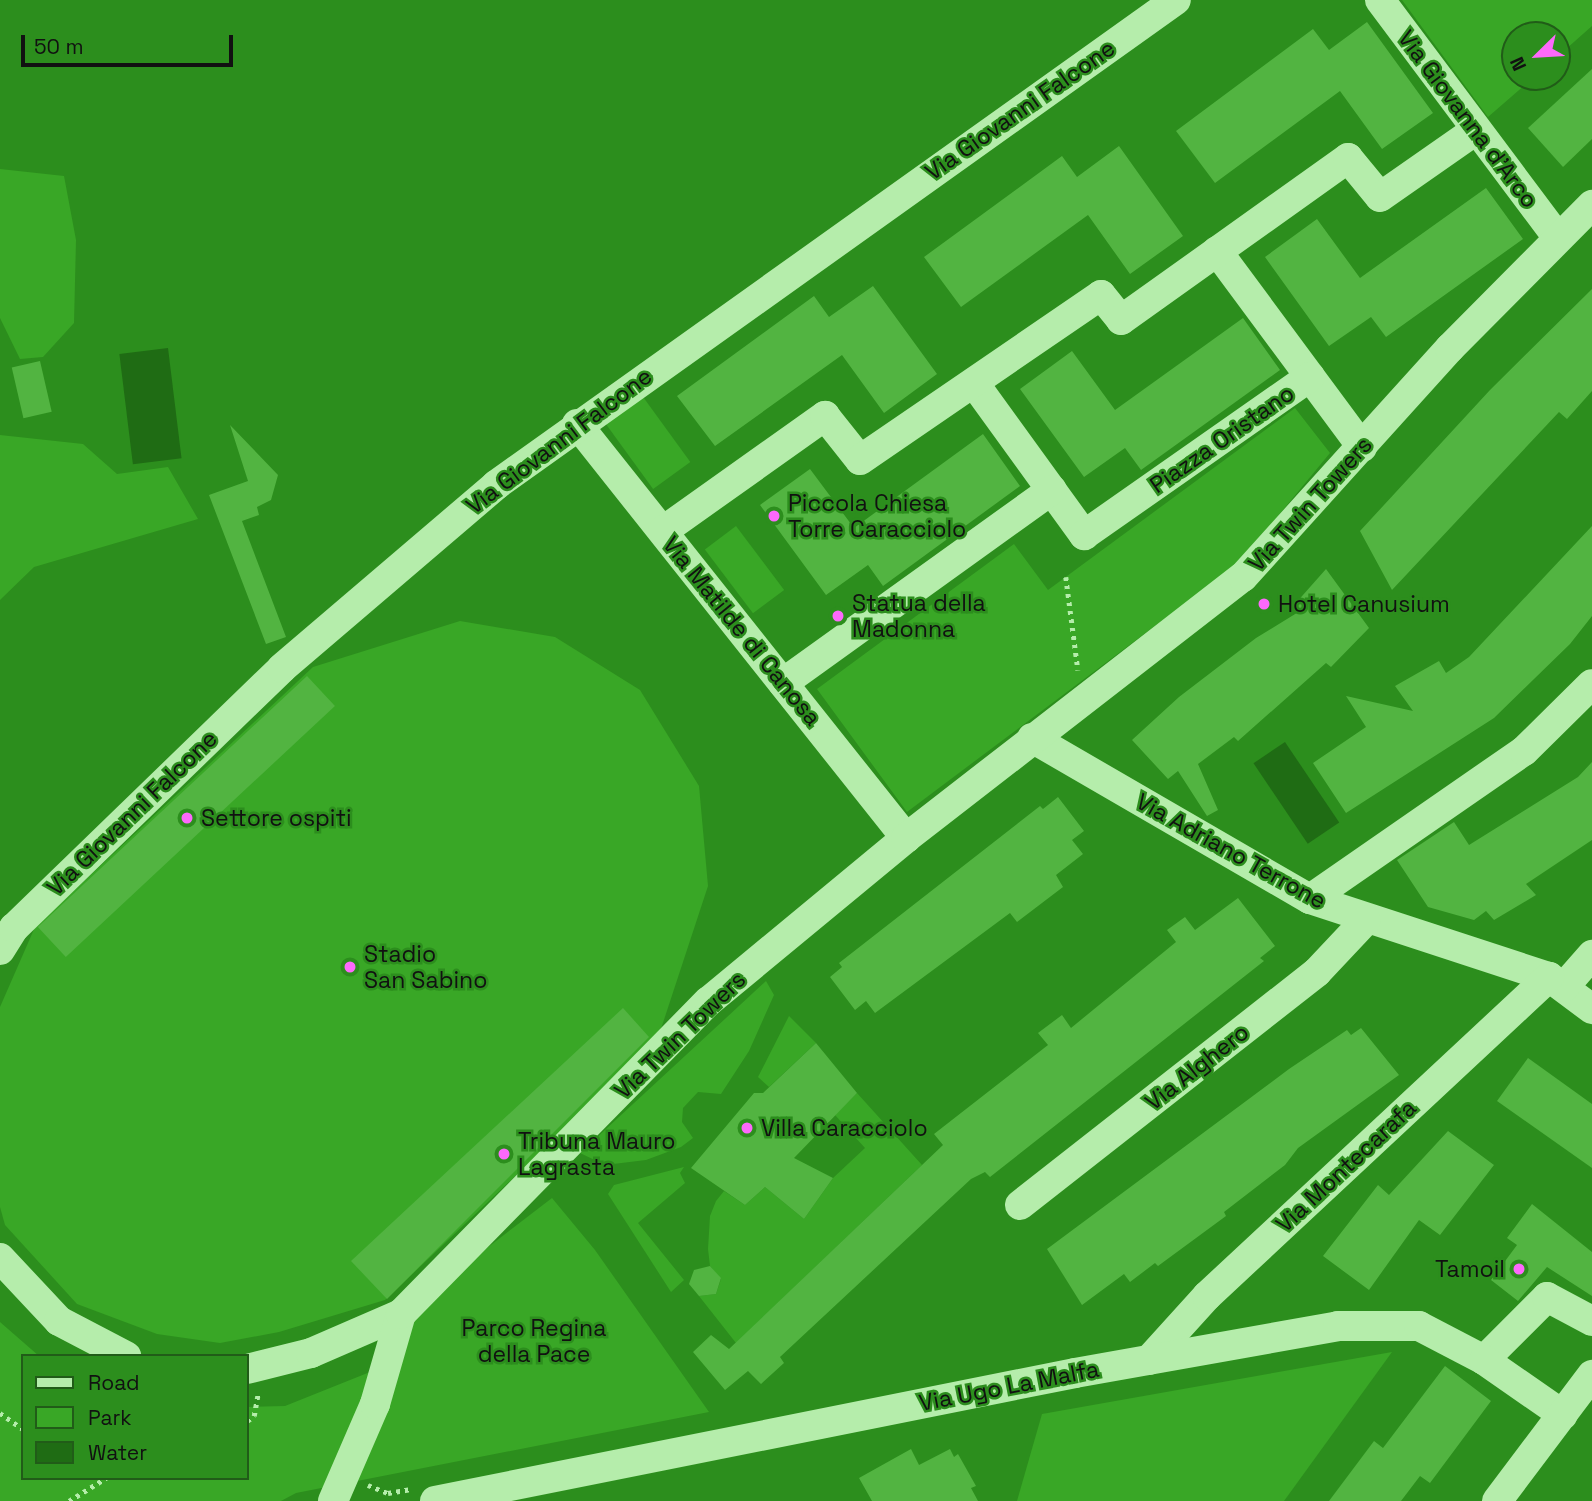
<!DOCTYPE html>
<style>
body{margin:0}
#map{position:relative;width:1592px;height:1501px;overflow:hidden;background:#2c8e1d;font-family:"Space Grotesk",sans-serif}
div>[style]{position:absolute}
.green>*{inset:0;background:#39a726;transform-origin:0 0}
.water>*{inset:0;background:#1f6c14;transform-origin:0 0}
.building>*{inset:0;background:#52b441;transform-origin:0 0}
.path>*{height:4.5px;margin-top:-2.25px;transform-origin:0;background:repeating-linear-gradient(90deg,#b5edab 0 3.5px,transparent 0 8.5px)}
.minor>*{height:30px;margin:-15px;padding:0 15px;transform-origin:15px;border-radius:15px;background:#b5edab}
.dots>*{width:19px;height:19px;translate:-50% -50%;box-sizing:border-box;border:4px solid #2c8e1d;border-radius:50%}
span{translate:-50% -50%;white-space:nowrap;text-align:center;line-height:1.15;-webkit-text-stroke:5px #2c8e1d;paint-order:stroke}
.street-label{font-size:23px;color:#111}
.poi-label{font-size:23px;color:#111}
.left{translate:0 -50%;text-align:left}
.right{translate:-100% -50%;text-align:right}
.park-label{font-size:23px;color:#111}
.legend{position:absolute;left:21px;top:1354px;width:228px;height:126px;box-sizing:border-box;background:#2c8e1d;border:2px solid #215c18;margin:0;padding:9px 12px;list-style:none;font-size:21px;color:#111}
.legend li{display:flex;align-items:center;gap:14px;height:35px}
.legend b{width:35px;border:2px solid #215c18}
.north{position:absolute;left:1501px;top:21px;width:70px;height:70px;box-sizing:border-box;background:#2c8e1d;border:2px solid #215c18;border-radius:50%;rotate:246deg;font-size:19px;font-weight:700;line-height:28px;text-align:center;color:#111}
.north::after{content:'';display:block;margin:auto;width:24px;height:32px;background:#fd69fb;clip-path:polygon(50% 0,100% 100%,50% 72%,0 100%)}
.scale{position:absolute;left:21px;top:35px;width:212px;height:32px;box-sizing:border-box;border:4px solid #111;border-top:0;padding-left:9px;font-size:21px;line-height:24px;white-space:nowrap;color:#111;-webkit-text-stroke:5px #2c8e1d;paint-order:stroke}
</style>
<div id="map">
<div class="green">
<i style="clip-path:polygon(1402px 0,1592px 0,1592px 26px,1557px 57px,1557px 35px,1515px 35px,1515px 77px,1534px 77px,1488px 117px)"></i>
<i style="clip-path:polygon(0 169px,64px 176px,76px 240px,74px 323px,43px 357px,20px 359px,0 318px)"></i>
<i style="left:638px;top:390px;width:89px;height:46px;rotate:54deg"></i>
<i style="clip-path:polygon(1295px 408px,1330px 453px,1240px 562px,907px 812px,817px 689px,1014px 544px,1048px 590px)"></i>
<i style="clip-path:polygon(0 435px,83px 444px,117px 474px,168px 467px,198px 519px,34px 567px,0 600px)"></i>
<i style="left:736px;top:526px;width:80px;height:39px;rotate:53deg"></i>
<i style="clip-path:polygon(460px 621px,555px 637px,640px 690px,699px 786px,708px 886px,657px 1041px,385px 1300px,279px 1332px,220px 1343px,157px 1334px,77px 1304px,5px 1225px,0 1207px,0 1007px,35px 927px,313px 667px)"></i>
<i style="clip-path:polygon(766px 981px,774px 995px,749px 1051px,721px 1094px,698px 1092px,683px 1108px,682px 1122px,693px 1138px,681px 1147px,646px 1160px,605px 1165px,580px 1153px)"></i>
<i style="clip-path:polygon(789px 1016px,816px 1043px,769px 1087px,758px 1077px)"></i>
<i style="clip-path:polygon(857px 1093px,922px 1165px,736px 1343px,699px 1296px,716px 1294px,721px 1279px,710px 1266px,708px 1249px,710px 1216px,716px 1201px,724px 1191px,745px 1205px,765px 1187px,804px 1219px,833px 1178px,865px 1148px,835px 1115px)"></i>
<i style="clip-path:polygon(684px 1167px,680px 1173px,685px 1183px,638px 1223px,684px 1280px,671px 1292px,608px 1194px,614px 1185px)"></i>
<i style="clip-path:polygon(552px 1198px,595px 1250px,709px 1412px,296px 1493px,281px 1501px,0 1501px,0 1322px,39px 1356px,23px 1356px,23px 1478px,247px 1478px,247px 1407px,285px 1406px,385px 1366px,401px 1314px)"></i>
<i style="clip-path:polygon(1392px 1352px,1284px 1501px,1017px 1501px,1042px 1414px)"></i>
</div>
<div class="water">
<i style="left:168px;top:348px;width:111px;height:49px;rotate:83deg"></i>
<i style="left:1285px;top:742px;width:97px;height:38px;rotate:56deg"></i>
</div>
<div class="building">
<i style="clip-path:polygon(1367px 22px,1433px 113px,1382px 149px,1340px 91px,1215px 183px,1176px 131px,1313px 29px,1329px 50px)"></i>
<i style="clip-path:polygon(1592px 69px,1592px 139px,1563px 167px,1528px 128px)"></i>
<i style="clip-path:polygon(1119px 146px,1183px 236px,1130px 274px,1088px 215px,961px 307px,924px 257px,1062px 156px,1077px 177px)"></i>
<i style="clip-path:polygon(1486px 188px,1523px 239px,1386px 337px,1371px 317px,1329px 346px,1265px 257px,1317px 219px,1360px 278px)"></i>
<i style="clip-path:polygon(873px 286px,937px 374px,884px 413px,842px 355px,715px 446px,677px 396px,814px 296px,829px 317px)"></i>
<i style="clip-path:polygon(1592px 289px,1592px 391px,1567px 419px,1559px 412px,1392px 590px,1360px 531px,1490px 390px)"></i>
<i style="clip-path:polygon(1243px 318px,1280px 370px,1141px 470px,1125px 448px,1084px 477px,1020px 389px,1072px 351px,1115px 410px)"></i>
<i style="left:40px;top:361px;width:52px;height:29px;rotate:77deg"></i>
<i style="clip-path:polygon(230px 425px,278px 475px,271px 500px,257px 507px,259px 515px,242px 521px,286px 637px,266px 644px,209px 495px,248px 481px)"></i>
<i style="clip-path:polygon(983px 434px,1020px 486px,883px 586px,868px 565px,826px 595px,760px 505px,810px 469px,854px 528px)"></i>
<i style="clip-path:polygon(1592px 526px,1592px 616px,1570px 644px,1494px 718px,1346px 813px,1313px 763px,1366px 727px,1346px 696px,1413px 711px,1395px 686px,1439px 661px,1446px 673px,1469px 657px)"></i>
<i style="clip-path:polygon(1326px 569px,1369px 628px,1331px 667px,1326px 663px,1238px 741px,1234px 737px,1198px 764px,1218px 810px,1207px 816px,1178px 771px,1168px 779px,1132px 740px,1179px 697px,1256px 638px,1300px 611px,1295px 604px)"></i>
<i style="left:307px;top:676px;width:41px;height:368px;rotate:47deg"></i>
<i style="clip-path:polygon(1592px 762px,1592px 840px,1526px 884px,1536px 895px,1494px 920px,1486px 911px,1474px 920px,1428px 907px,1397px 860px,1454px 822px,1469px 845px,1578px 777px)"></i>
<i style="clip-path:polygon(1058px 797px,1084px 831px,1072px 840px,1083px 854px,1056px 875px,1063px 887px,1017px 922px,1010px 913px,875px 1013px,866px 1001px,855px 1010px,830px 977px,842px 967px,839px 963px,1040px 806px,1043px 809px)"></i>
<i style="clip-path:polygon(1238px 898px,1275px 946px,1260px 958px,1264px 961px,990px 1177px,985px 1172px,971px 1179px,780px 1357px,784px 1363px,761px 1384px,748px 1371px,725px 1390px,693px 1352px,711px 1335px,729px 1349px,943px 1145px,934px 1134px,1048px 1045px,1038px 1033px,1062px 1015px,1071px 1028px,1176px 942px,1167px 930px,1185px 917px,1195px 930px)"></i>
<i style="clip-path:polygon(623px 1008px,649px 1037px,387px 1299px,351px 1261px)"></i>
<i style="clip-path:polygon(1361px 1028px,1399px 1075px,1298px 1148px,1285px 1165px,1224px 1212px,1226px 1216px,1158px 1266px,1155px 1263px,1130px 1282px,1124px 1274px,1082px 1305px,1047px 1249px,1289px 1069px,1347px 1030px,1351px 1035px)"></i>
<i style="clip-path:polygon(816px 1043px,857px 1093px,794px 1158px,833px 1178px,804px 1219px,765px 1187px,745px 1205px,691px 1168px,754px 1093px,763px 1093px)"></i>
<i style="clip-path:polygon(1528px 1058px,1592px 1104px,1592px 1168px,1497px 1101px)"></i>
<i style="clip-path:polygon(1448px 1131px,1494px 1165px,1440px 1235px,1419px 1220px,1369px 1290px,1323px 1256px,1378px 1185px,1389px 1195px)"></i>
<i style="clip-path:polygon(1532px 1204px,1592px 1252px,1592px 1296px,1547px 1267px,1518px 1301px,1491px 1280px,1517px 1245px,1507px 1238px)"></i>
<i style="clip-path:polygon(710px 1266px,721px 1278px,716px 1294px,699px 1296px,689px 1284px,694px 1270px)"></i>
<i style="clip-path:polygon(1445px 1366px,1491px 1401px,1430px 1483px,1420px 1476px,1401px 1501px,1329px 1501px,1374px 1441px,1383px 1448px)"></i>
<i style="clip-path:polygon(911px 1449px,919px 1465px,950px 1449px,954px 1457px,958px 1454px,976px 1486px,971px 1488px,978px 1501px,872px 1501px,859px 1478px)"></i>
</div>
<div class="path">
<i style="left:1066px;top:577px;width:94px;rotate:82.6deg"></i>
<i style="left:0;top:1413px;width:28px;rotate:35deg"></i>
<i style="left:247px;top:1421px;width:9px;rotate:-36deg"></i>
<i style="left:254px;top:1416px;width:22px;rotate:-80deg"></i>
<i style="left:368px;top:1485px;width:22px;rotate:22deg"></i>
<i style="left:388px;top:1493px;width:22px;rotate:-10deg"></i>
<i style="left:69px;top:1501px;width:44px;rotate:-31.9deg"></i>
</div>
<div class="minor">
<i style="left:1380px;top:0;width:296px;rotate:53.2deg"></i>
<i style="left:1217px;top:251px;width:244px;rotate:53.5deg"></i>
<i style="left:974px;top:383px;width:188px;rotate:54.1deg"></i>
<i style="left:1084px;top:535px;width:276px;rotate:-35deg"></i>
<i style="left:577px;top:424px;width:529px;rotate:51.53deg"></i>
<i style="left:663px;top:531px;width:199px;rotate:-35.4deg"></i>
<i style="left:825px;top:416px;width:56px;rotate:51.5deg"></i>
<i style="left:860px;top:460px;width:292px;rotate:-34.4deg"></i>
<i style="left:1101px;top:295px;width:32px;rotate:51deg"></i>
<i style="left:1121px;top:320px;width:279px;rotate:-35.5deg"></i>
<i style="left:1348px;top:158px;width:50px;rotate:50.6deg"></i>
<i style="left:1380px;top:197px;width:117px;rotate:-34.9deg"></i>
<i style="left:783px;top:683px;width:331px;rotate:-35.7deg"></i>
<i style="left:1032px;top:738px;width:321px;rotate:30.1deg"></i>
<i style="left:1310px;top:899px;width:251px;rotate:18.1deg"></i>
<i style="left:1549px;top:977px;width:54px;rotate:36.7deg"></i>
<i style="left:1310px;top:899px;width:260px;rotate:-34.7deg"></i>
<i style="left:1524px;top:751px;width:95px;rotate:-44.6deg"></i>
<i style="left:0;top:950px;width:26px;rotate:-58deg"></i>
<i style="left:14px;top:928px;width:373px;rotate:-44.1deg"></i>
<i style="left:282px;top:668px;width:282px;rotate:-40.5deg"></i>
<i style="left:496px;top:485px;width:835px;rotate:-35.5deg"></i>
<i style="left:1564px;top:987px;width:43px;rotate:-48.8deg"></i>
<i style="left:1020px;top:1205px;width:377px;rotate:-38.1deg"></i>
<i style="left:1317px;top:972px;width:71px;rotate:-46.7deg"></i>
<i style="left:0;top:1258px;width:86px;rotate:46.9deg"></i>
<i style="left:59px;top:1321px;width:76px;rotate:27.6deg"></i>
<i style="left:1149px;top:1360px;width:86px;rotate:-47.8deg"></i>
<i style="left:1207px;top:1296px;width:468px;rotate:-43deg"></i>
<i style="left:1484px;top:1360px;width:89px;rotate:-45deg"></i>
<i style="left:1547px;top:1297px;width:51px;rotate:28.1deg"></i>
<i style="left:247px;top:1369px;width:66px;rotate:-14deg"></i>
<i style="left:311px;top:1353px;width:98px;rotate:-23.4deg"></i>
<i style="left:333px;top:1501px;width:106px;rotate:-66.6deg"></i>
<i style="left:375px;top:1404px;width:94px;rotate:-73.9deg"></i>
<i style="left:401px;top:1314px;width:439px;rotate:-45.5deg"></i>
<i style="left:709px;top:1001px;width:256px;rotate:-39.6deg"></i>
<i style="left:906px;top:838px;width:426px;rotate:-37.8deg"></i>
<i style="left:1243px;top:577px;width:309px;rotate:-47.9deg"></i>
<i style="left:1450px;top:348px;width:202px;rotate:-45.2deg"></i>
<i style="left:435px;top:1501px;width:653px;rotate:-11.31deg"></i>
<i style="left:1075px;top:1373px;width:267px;rotate:-10.1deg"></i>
<i style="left:1338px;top:1326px;width:81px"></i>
<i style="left:1419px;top:1326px;width:73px;rotate:27.6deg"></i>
<i style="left:1484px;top:1360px;width:96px;rotate:34.8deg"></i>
<i style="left:1497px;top:1501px;width:158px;rotate:-53deg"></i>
</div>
<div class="dots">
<i style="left:774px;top:516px;background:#fd69fb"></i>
<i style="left:1264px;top:604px;background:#fd69fb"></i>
<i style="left:838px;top:616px;background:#fd69fb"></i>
<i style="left:187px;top:818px;background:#fd69fb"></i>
<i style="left:350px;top:967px;background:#fd69fb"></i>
<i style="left:747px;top:1128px;background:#fd69fb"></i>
<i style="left:504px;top:1154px;background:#fd69fb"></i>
<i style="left:1519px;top:1269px;background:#fd69fb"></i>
</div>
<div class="street-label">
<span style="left:1020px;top:110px;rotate:-35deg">Via Giovanni Falcone</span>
<span style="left:1468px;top:119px;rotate:53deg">Via Giovanna d'Arco</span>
<span style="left:1222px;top:439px;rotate:-35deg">Piazza Oristano</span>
<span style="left:559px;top:441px;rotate:-37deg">Via Giovanni Falcone</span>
<span style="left:1310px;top:504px;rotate:-48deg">Via Twin Towers</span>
<span style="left:742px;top:631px;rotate:51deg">Via Matilde di Canosa</span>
<span style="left:132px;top:813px;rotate:-44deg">Via Giovanni Falcone</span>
<span style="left:1231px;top:851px;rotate:29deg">Via Adriano Terrone</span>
<span style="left:680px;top:1035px;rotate:-44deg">Via Twin Towers</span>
<span style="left:1197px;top:1067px;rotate:-38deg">Via Alghero</span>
<span style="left:1346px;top:1166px;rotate:-43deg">Via Montecarafa</span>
<span style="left:1009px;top:1386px;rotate:-11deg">Via Ugo La Malfa</span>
</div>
<div class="poi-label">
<span class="left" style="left:788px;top:516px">Piccola Chiesa<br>Torre Caracciolo</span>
<span class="left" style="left:852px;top:616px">Statua della<br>Madonna</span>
<span class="left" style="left:1278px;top:604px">Hotel Canusium</span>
<span class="left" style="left:201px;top:818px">Settore ospiti</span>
<span class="left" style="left:364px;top:967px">Stadio<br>San Sabino</span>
<span class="left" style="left:761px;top:1128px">Villa Caracciolo</span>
<span class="left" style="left:518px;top:1154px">Tribuna Mauro<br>Lagrasta</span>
<span class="right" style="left:1505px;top:1269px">Tamoil</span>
</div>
<div class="park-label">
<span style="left:534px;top:1341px">Parco Regina<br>della Pace</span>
</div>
<ul class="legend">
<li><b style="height:9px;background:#b5edab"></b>Road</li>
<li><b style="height:19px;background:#39a726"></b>Park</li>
<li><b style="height:19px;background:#1f6c14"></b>Water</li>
</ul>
<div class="north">N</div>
<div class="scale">50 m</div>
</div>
